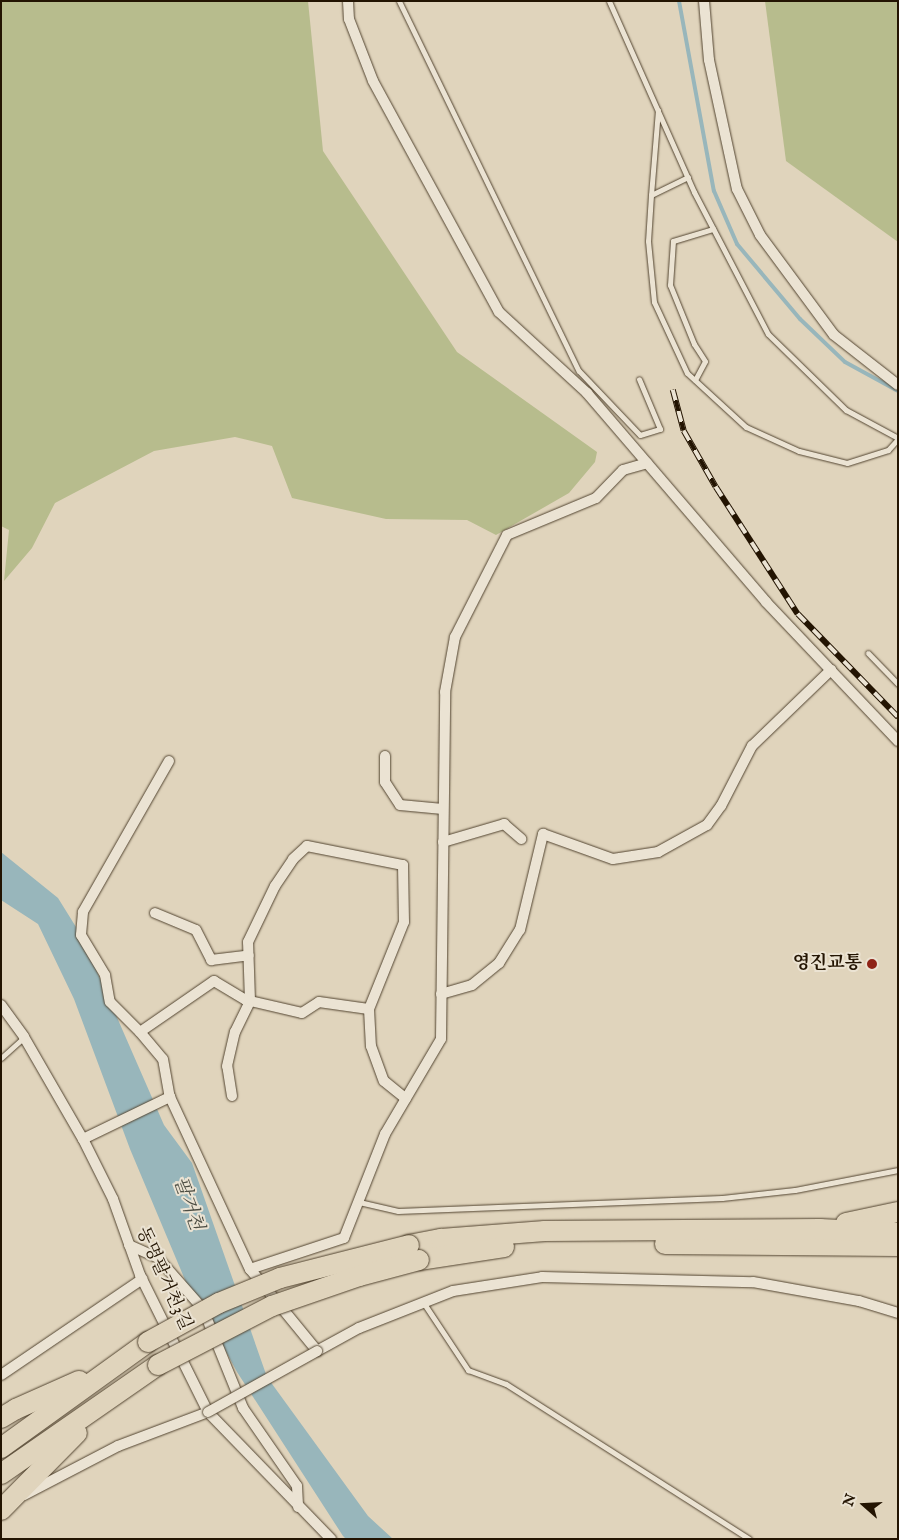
<!DOCTYPE html>
<meta charset="utf-8">
<style>
body{margin:0}
#map{position:relative;width:899px;height:1540px;overflow:hidden;background:#e0d4bc;font-family:"IM FELL English","Noto Serif KR",serif}
div>[style]{position:absolute}
.green>*{inset:0;background:#b7bc8d}
.water>*{inset:0;background:#98b6bb}
.stream>*{height:4px;margin:-2px;padding:0 2px;transform-origin:2px;border-radius:2px;background:#98b6bb}
.roads{filter:drop-shadow(0 0 1px #524430) drop-shadow(0 0 1px #524430)}
.service>*{height:5px;margin:-2.5px;padding:0 2.5px;transform-origin:2.5px;border-radius:2.5px;background:#ebe3d3}
.minor>*{height:10px;margin:-5px;padding:0 5px;transform-origin:5px;border-radius:5px;background:#ebe3d3}
.motorway>*{height:20px;margin:-10px;padding:0 10px;transform-origin:10px;border-radius:10px;background:#e0d4bc}
.rail>*{height:5.5px;margin-top:-2.75px;transform-origin:0;background:repeating-linear-gradient(90deg,#ebe3d3 0 11px,#231402 0 22px);box-sizing:border-box;border-block:1px solid #231402}
.bridges{filter:drop-shadow(0 0 1px #524430) drop-shadow(0 0 1px #524430)}
.minor-bridge>*{height:10px;margin:-5px;padding:0 5px;transform-origin:5px;border-radius:5px;background:#ebe3d3}
.motorway-bridge>*{height:20px;margin:-10px;padding:0 10px;transform-origin:10px;border-radius:10px;background:#e0d4bc}
.dots>*{width:14px;height:14px;translate:-50% -50%;box-sizing:border-box;border:2px solid #ebe3d3;border-radius:50%}
span{translate:-50% -50%;white-space:nowrap;text-align:center;line-height:1.15;-webkit-text-stroke:4px #ebe3d3;paint-order:stroke}
.poi-label{font-size:18px;color:#231402;font-weight:700}
.right{translate:-100% -50%;text-align:right}
.street-label{font-size:18px;color:#231402}
.water-label{font-size:19px;color:#4c4d43;font-style:italic}
.frame{position:absolute;inset:0;border:2px solid #231402;pointer-events:none}
.north{position:absolute;left:839px;top:1480px;width:50px;height:50px;-webkit-text-stroke:4px #ebe3d3;paint-order:stroke;rotate:289deg;font-size:14px;font-weight:700;line-height:20px;text-align:center;color:#231402}
.north::after{content:'';display:block;margin:auto;width:18px;height:22px;background:#231402;clip-path:polygon(50% 0,100% 100%,50% 72%,0 100%)}
</style>
<div id="map">
<div class="green">
<i style="clip-path:polygon(1px 1px,308px 1px,323px 151px,457px 352px,597px 452px,595px 462px,569px 493px,496px 535px,467px 520px,386px 519px,292px 498px,272px 446px,235px 437px,154px 451px,55px 503px,32px 548px,4px 581px,9px 530px,1px 526px)"></i>
<i style="clip-path:polygon(765px 1px,898px 1px,898px 242px,786px 161px)"></i>
</div>
<div class="water">
<i style="clip-path:polygon(1px 852px,58px 898px,81px 935px,164px 1125px,192px 1163px,267px 1377px,368px 1516px,393px 1539px,346px 1539px,343px 1536px,237px 1372px,203px 1309px,188px 1287px,130px 1149px,74px 999px,38px 924px,1px 900px)"></i>
</div>
<div class="stream">
<i style="left:679px;top:1px;width:193px;rotate:79.6deg"></i>
<i style="left:714px;top:191px;width:58px;rotate:66.5deg"></i>
<i style="left:737px;top:244px;width:98px;rotate:50deg"></i>
<i style="left:800px;top:319px;width:62px;rotate:43.7deg"></i>
<i style="left:845px;top:362px;width:60px;rotate:28.7deg"></i>
</div>
<div class="roads">
<div class="service">
<i style="left:399px;top:1px;width:411px;rotate:64.1deg"></i>
<i style="left:579px;top:371px;width:88px;rotate:46.4deg"></i>
<i style="left:640px;top:435px;width:21px;rotate:-17deg"></i>
<i style="left:660px;top:429px;width:54px;rotate:-112.8deg"></i>
<i style="left:609px;top:1px;width:209px;rotate:66deg"></i>
<i style="left:694px;top:192px;width:160px;rotate:62.5deg"></i>
<i style="left:768px;top:334px;width:109px;rotate:44.3deg"></i>
<i style="left:846px;top:410px;width:59px;rotate:28.3deg"></i>
<i style="left:688px;top:177px;width:41px;rotate:154.1deg"></i>
<i style="left:651px;top:195px;width:46px;rotate:93.7deg"></i>
<i style="left:648px;top:241px;width:61px;rotate:84.4deg"></i>
<i style="left:654px;top:302px;width:78px;rotate:65.1deg"></i>
<i style="left:687px;top:373px;width:80px;rotate:42.5deg"></i>
<i style="left:746px;top:427px;width:58px;rotate:24.4deg"></i>
<i style="left:799px;top:451px;width:49px;rotate:14deg"></i>
<i style="left:847px;top:463px;width:43px;rotate:-17.6deg"></i>
<i style="left:888px;top:450px;width:15px;rotate:-48deg"></i>
<i style="left:651px;top:195px;width:85px;rotate:-85.3deg"></i>
<i style="left:695px;top:380px;width:21px;rotate:-62deg"></i>
<i style="left:705px;top:361px;width:20px;rotate:-123deg"></i>
<i style="left:694px;top:344px;width:64px;rotate:-112.1deg"></i>
<i style="left:670px;top:285px;width:44px;rotate:-86.1deg"></i>
<i style="left:673px;top:241px;width:42px;rotate:-16.7deg"></i>
<i style="left:868px;top:653px;width:43px;rotate:45.9deg"></i>
<i style="left:1px;top:1058px;width:31px;rotate:-42deg"></i>
<i style="left:359px;top:1202px;width:40px;rotate:13deg"></i>
<i style="left:398px;top:1211px;width:324px;rotate:-2.3deg"></i>
<i style="left:722px;top:1198px;width:73px;rotate:-6.3deg"></i>
<i style="left:795px;top:1190px;width:105px;rotate:-11deg"></i>
<i style="left:423px;top:1302px;width:82px;rotate:56.5deg"></i>
<i style="left:468px;top:1370px;width:40px;rotate:20.2deg"></i>
<i style="left:506px;top:1384px;width:288px;rotate:32.5deg"></i>
</div>
<div class="minor">
<i style="left:348px;top:1px;width:18px;rotate:87deg"></i>
<i style="left:349px;top:19px;width:66px;rotate:68.8deg"></i>
<i style="left:373px;top:81px;width:263px;rotate:61.4deg"></i>
<i style="left:499px;top:312px;width:120px;rotate:42.6deg"></i>
<i style="left:587px;top:393px;width:275px;rotate:49.4deg"></i>
<i style="left:766px;top:602px;width:192px;rotate:46.5deg"></i>
<i style="left:704px;top:1px;width:59px;rotate:85.2deg"></i>
<i style="left:709px;top:60px;width:132px;rotate:77.8deg"></i>
<i style="left:737px;top:189px;width:51px;rotate:63.4deg"></i>
<i style="left:760px;top:235px;width:124px;rotate:53.5deg"></i>
<i style="left:834px;top:335px;width:81px;rotate:38deg"></i>
<i style="left:385px;top:756px;width:26px;rotate:90deg"></i>
<i style="left:385px;top:782px;width:27px;rotate:57deg"></i>
<i style="left:400px;top:805px;width:43px;rotate:5.3deg"></i>
<i style="left:169px;top:761px;width:174px;rotate:119.7deg"></i>
<i style="left:83px;top:912px;width:23px;rotate:95deg"></i>
<i style="left:81px;top:935px;width:47px;rotate:59deg"></i>
<i style="left:105px;top:975px;width:27px;rotate:80deg"></i>
<i style="left:110px;top:1002px;width:42px;rotate:45deg"></i>
<i style="left:140px;top:1032px;width:35px;rotate:50deg"></i>
<i style="left:163px;top:1059px;width:39px;rotate:80deg"></i>
<i style="left:443px;top:842px;width:64px;rotate:-16.4deg"></i>
<i style="left:504px;top:824px;width:23px;rotate:41deg"></i>
<i style="left:155px;top:913px;width:44px;rotate:22.5deg"></i>
<i style="left:196px;top:930px;width:34px;rotate:63deg"></i>
<i style="left:211px;top:960px;width:38px;rotate:-7deg"></i>
<i style="left:441px;top:994px;width:32px;rotate:-16deg"></i>
<i style="left:472px;top:985px;width:35px;rotate:-39deg"></i>
<i style="left:499px;top:963px;width:39px;rotate:-58deg"></i>
<i style="left:520px;top:930px;width:99px;rotate:-76.5deg"></i>
<i style="left:543px;top:834px;width:74px;rotate:19.7deg"></i>
<i style="left:613px;top:859px;width:46px;rotate:-8.8deg"></i>
<i style="left:658px;top:852px;width:56px;rotate:-28.9deg"></i>
<i style="left:707px;top:825px;width:24px;rotate:-54deg"></i>
<i style="left:721px;top:806px;width:68px;rotate:-62.7deg"></i>
<i style="left:752px;top:746px;width:110px;rotate:-43.9deg"></i>
<i style="left:1px;top:1005px;width:39px;rotate:54deg"></i>
<i style="left:24px;top:1037px;width:118px;rotate:60deg"></i>
<i style="left:83px;top:1139px;width:67px;rotate:63.4deg"></i>
<i style="left:113px;top:1199px;width:81px;rotate:70.4deg"></i>
<i style="left:140px;top:1275px;width:153px;rotate:63.6deg"></i>
<i style="left:208px;top:1412px;width:177px;rotate:45.9deg"></i>
<i style="left:140px;top:1032px;width:90px;rotate:-34.6deg"></i>
<i style="left:214px;top:981px;width:37px;rotate:31deg"></i>
<i style="left:246px;top:1000px;width:57px;rotate:13.1deg"></i>
<i style="left:302px;top:1013px;width:20px;rotate:-33deg"></i>
<i style="left:319px;top:1002px;width:50px;rotate:8deg"></i>
<i style="left:369px;top:1009px;width:37px;rotate:87deg"></i>
<i style="left:371px;top:1046px;width:37px;rotate:70deg"></i>
<i style="left:384px;top:1081px;width:28px;rotate:39deg"></i>
<i style="left:232px;top:1096px;width:30px;rotate:-99deg"></i>
<i style="left:227px;top:1066px;width:35px;rotate:-77deg"></i>
<i style="left:235px;top:1032px;width:34px;rotate:-64deg"></i>
<i style="left:250px;top:1001px;width:59px;rotate:-91.9deg"></i>
<i style="left:248px;top:942px;width:62px;rotate:-64.3deg"></i>
<i style="left:275px;top:886px;width:32px;rotate:-56deg"></i>
<i style="left:293px;top:859px;width:19px;rotate:-43deg"></i>
<i style="left:307px;top:846px;width:98px;rotate:11.2deg"></i>
<i style="left:403px;top:865px;width:57px;rotate:89deg"></i>
<i style="left:404px;top:922px;width:94px;rotate:111.9deg"></i>
<i style="left:83px;top:1139px;width:97px;rotate:-25.8deg"></i>
<i style="left:170px;top:1097px;width:190px;rotate:65.1deg"></i>
<i style="left:250px;top:1269px;width:106px;rotate:50.7deg"></i>
<i style="left:317px;top:1351px;width:48px;rotate:-28.7deg"></i>
<i style="left:359px;top:1328px;width:101px;rotate:-21.5deg"></i>
<i style="left:453px;top:1291px;width:90px;rotate:-8.9deg"></i>
<i style="left:542px;top:1277px;width:211px;rotate:1.4deg"></i>
<i style="left:753px;top:1282px;width:108px;rotate:10.2deg"></i>
<i style="left:859px;top:1301px;width:41px;rotate:17.1deg"></i>
<i style="left:129px;top:1245px;width:32px;rotate:24deg"></i>
<i style="left:158px;top:1258px;width:68px;rotate:48.6deg"></i>
<i style="left:203px;top:1309px;width:107px;rotate:68deg"></i>
<i style="left:243px;top:1408px;width:95px;rotate:55.3deg"></i>
<i style="left:297px;top:1486px;width:21px;rotate:87deg"></i>
<i style="left:250px;top:1269px;width:99px;rotate:-18.3deg"></i>
<i style="left:344px;top:1238px;width:112px;rotate:-68.5deg"></i>
<i style="left:385px;top:1134px;width:110px;rotate:-59.5deg"></i>
<i style="left:441px;top:1039px;width:347px;rotate:-89.3deg"></i>
<i style="left:445px;top:692px;width:56px;rotate:-79.7deg"></i>
<i style="left:455px;top:637px;width:114px;rotate:-63deg"></i>
<i style="left:507px;top:535px;width:96px;rotate:-22.6deg"></i>
<i style="left:596px;top:498px;width:39px;rotate:-46deg"></i>
<i style="left:623px;top:470px;width:25px;rotate:-16deg"></i>
<i style="left:1px;top:1375px;width:171px;rotate:-34.2deg"></i>
<i style="left:24px;top:1495px;width:106px;rotate:-27.5deg"></i>
<i style="left:118px;top:1446px;width:96px;rotate:-20.7deg"></i>
</div>
<div class="motorway">
<i style="left:846px;top:1223px;width:53px;rotate:-11.9deg"></i>
<i style="left:665px;top:1244px;width:233px;rotate:0.5deg"></i>
<i style="left:409px;top:1245px;width:33px;rotate:-11deg"></i>
<i style="left:441px;top:1239px;width:104px;rotate:-4.4deg"></i>
<i style="left:545px;top:1231px;width:275px;rotate:-0.4deg"></i>
<i style="left:820px;top:1229px;width:78px;rotate:2.9deg"></i>
<i style="left:419px;top:1260px;width:86px;rotate:-8.7deg"></i>
<i style="left:1px;top:1418px;width:17px;rotate:-31deg"></i>
<i style="left:16px;top:1409px;width:69px;rotate:-24deg"></i>
<i style="left:1px;top:1448px;width:181px;rotate:-35.8deg"></i>
<i style="left:1px;top:1474px;width:191px;rotate:-34.8deg"></i>
<i style="left:1px;top:1510px;width:108px;rotate:-45.4deg"></i>
</div>
</div>
<div class="rail">
<i style="left:673px;top:390px;width:42px;rotate:75deg"></i>
<i style="left:684px;top:431px;width:64px;rotate:60.3deg"></i>
<i style="left:716px;top:487px;width:151px;rotate:57.2deg"></i>
<i style="left:798px;top:614px;width:144px;rotate:45.8deg"></i>
</div>
<div class="bridges">
<div class="minor-bridge">
<i style="left:208px;top:1412px;width:125px;rotate:-29.2deg"></i>
</div>
<div class="motorway-bridge">
<i style="left:148px;top:1342px;width:81px;rotate:-28.8deg"></i>
<i style="left:219px;top:1303px;width:66px;rotate:-22.3deg"></i>
<i style="left:280px;top:1278px;width:133px;rotate:-14.3deg"></i>
<i style="left:158px;top:1365px;width:128px;rotate:-27.4deg"></i>
<i style="left:272px;top:1306px;width:92px;rotate:-19deg"></i>
<i style="left:359px;top:1276px;width:62px;rotate:-14.9deg"></i>
</div>
</div>
<div class="dots">
<i style="left:872px;top:964px;background:#8f2418"></i>
</div>
<div class="poi-label">
<span class="right" style="left:862px;top:964px">영진교통</span>
</div>
<div class="street-label">
<span style="left:163px;top:1279px;rotate:66deg">동명팔거천3길</span>
</div>
<div class="water-label">
<span style="left:187px;top:1204px;rotate:71deg">팔거천</span>
</div>
<div class="frame"></div>
<div class="north">N</div>
</div>
